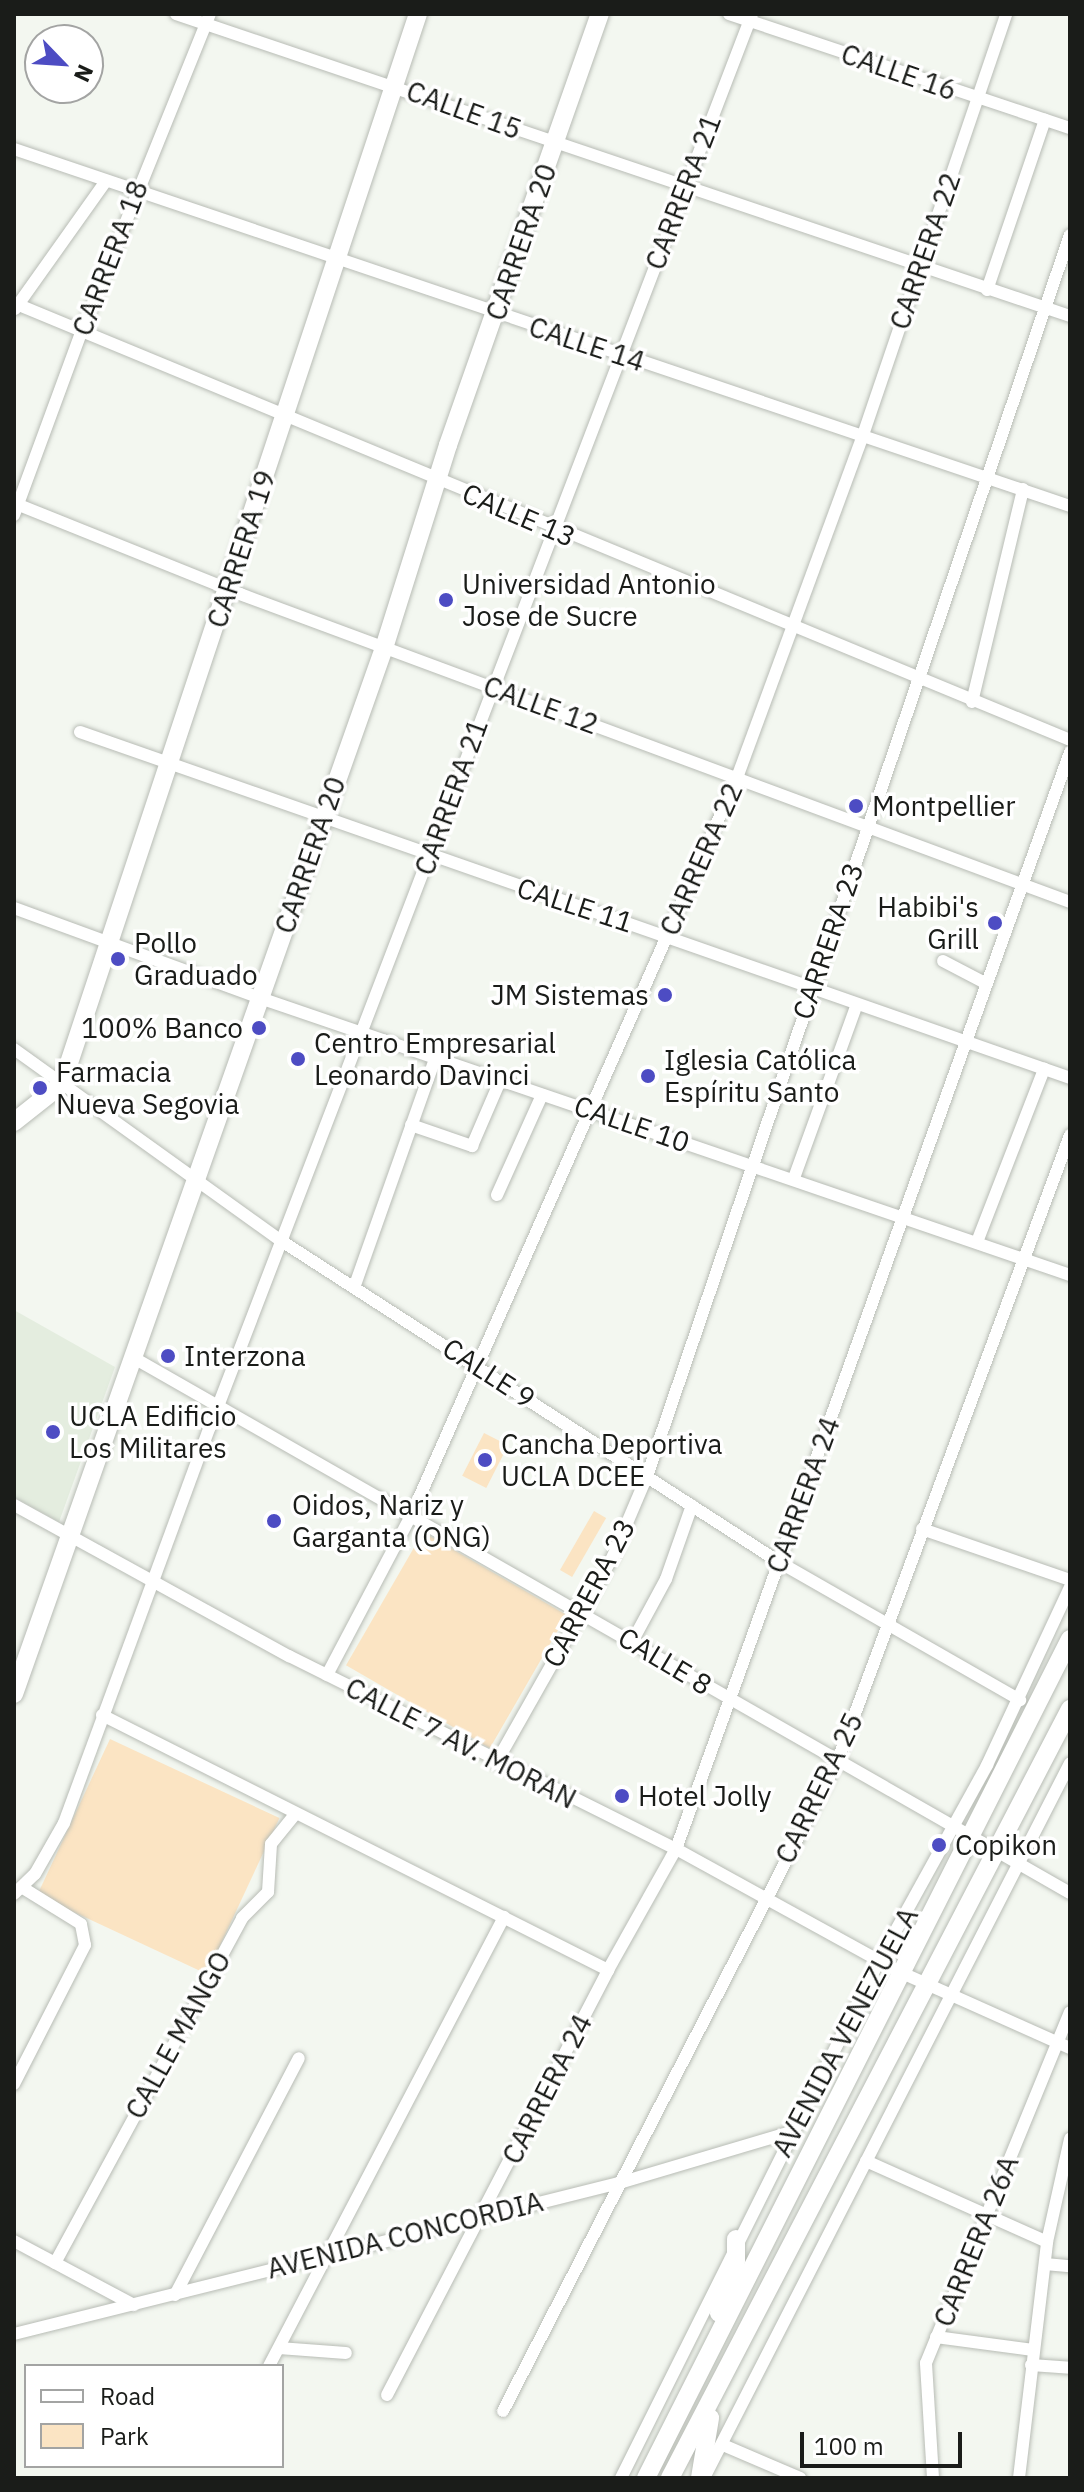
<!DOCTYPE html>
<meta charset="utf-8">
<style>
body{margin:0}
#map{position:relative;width:1084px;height:2492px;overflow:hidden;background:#f3f7f0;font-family:"IBM Plex Sans",sans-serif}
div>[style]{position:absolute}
.built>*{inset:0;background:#e4eddf}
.green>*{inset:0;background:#fbe4c3;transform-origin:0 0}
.roads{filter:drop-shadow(0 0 2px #b8bcb5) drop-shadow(0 0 2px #b8bcb5)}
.street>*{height:12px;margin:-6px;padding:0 6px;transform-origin:6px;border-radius:6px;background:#fff}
.secondary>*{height:18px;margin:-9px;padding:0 9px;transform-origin:9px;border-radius:9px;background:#fff}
.dots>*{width:22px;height:22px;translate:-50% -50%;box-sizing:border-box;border:4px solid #fff;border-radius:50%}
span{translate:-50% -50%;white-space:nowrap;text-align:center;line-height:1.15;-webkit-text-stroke:7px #fff;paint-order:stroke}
.street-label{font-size:28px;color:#1a1c19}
.poi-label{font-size:28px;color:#1a1c19}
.left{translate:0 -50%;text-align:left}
.right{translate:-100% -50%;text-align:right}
.frame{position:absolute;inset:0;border:16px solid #1a1c19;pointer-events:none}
.legend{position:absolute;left:24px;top:2364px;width:260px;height:104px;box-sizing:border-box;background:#fff;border:2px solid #a3a4a3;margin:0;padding:10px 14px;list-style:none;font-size:24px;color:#1a1c19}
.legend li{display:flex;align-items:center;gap:16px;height:40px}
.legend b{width:40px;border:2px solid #a3a4a3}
.north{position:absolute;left:24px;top:24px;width:80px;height:80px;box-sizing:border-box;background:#fff;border:2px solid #a3a4a3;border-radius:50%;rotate:115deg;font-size:22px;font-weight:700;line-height:32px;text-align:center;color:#1a1c19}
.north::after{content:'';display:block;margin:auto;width:28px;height:36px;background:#4d4cc3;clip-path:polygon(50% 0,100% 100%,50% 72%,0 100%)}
.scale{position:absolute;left:800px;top:2432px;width:162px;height:36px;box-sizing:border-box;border:4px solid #1a1c19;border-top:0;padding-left:10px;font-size:24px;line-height:28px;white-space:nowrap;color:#1a1c19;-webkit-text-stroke:6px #fff;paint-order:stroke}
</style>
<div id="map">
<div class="built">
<i style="clip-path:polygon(14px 1310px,115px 1367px,59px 1522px,14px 1497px)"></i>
</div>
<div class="green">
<i style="left:484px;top:1433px;width:27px;height:48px;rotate:27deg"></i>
<i style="left:594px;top:1511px;width:14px;height:68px;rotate:30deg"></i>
<i style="left:423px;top:1532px;width:166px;height:154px;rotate:30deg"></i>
<i style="left:110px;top:1739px;width:187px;height:172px;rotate:25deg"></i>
</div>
<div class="roads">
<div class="street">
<i style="left:176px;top:14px;width:944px;rotate:18.67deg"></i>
<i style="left:729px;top:14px;width:360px;rotate:18.5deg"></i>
<i style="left:14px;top:149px;width:1115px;rotate:18.68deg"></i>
<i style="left:987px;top:290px;width:180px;rotate:-71.2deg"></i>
<i style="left:14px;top:303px;width:1143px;rotate:22.48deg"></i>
<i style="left:15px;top:309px;width:157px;rotate:-54.6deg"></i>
<i style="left:14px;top:503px;width:244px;rotate:21.9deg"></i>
<i style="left:240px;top:594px;width:885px;rotate:20.36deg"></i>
<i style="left:14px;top:515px;width:194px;rotate:-69.8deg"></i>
<i style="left:81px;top:333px;width:344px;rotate:-68deg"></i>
<i style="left:972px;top:702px;width:219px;rotate:-76.5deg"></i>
<i style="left:80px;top:732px;width:1049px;rotate:19.26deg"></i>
<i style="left:14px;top:908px;width:262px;rotate:20.1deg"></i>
<i style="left:260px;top:998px;width:856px;rotate:18.88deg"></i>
<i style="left:943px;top:961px;width:47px;rotate:27.6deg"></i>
<i style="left:14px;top:1049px;width:331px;rotate:35.7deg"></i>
<i style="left:283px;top:1242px;width:590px;rotate:32.83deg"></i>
<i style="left:779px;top:1562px;width:278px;rotate:29.8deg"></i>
<i style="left:411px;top:1125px;width:65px;rotate:19deg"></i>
<i style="left:472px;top:1146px;width:71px;rotate:-66.7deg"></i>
<i style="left:794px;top:1178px;width:185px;rotate:-70.1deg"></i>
<i style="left:497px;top:1195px;width:110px;rotate:-65.8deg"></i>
<i style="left:977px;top:1242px;width:186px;rotate:-68.8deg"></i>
<i style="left:355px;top:1285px;width:240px;rotate:-70.5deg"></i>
<i style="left:134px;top:1358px;width:1078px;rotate:29.75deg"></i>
<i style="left:14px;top:1505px;width:314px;rotate:28.8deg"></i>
<i style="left:289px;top:1656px;width:432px;rotate:26.5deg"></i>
<i style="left:676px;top:1849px;width:258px;rotate:28.8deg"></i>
<i style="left:902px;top:1973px;width:184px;rotate:24.1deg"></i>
<i style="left:922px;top:1529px;width:157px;rotate:19deg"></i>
<i style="left:632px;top:1642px;width:72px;rotate:-61.6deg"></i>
<i style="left:666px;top:1579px;width:78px;rotate:-70.6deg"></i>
<i style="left:327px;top:1675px;width:180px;rotate:-62.2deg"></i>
<i style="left:411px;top:1516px;width:810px;rotate:-66.19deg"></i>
<i style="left:738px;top:775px;width:362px;rotate:-69.8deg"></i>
<i style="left:863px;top:435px;width:445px;rotate:-71.2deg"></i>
<i style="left:102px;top:1715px;width:567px;rotate:26.75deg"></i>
<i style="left:496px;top:1763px;width:238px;rotate:-60.5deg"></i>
<i style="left:613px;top:1556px;width:87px;rotate:-67deg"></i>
<i style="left:647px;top:1476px;width:1311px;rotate:-71.18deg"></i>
<i style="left:14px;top:1894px;width:29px;rotate:-44deg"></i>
<i style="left:35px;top:1874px;width:59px;rotate:-60.4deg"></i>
<i style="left:64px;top:1823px;width:422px;rotate:-69.8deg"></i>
<i style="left:210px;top:1427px;width:1513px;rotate:-69.01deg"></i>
<i style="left:14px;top:2084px;width:156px;rotate:-62.9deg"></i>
<i style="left:85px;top:1945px;width:21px;rotate:-101deg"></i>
<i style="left:81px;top:1924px;width:68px;rotate:-148.2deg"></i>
<i style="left:866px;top:2161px;width:198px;rotate:24.1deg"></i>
<i style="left:14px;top:2241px;width:136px;rotate:28.1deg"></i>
<i style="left:55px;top:2263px;width:392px;rotate:-61.5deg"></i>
<i style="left:242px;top:1918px;width:37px;rotate:-45deg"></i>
<i style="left:268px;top:1892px;width:48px;rotate:-86.4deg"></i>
<i style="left:271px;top:1844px;width:38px;rotate:-51deg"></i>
<i style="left:1045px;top:2264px;width:25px;rotate:5deg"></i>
<i style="left:175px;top:2295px;width:267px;rotate:-62.4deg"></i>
<i style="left:14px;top:2334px;width:624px;rotate:-14.01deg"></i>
<i style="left:619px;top:2183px;width:183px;rotate:-16.5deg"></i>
<i style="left:936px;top:2337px;width:98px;rotate:7.6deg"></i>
<i style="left:279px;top:2348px;width:67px;rotate:4.3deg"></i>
<i style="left:1031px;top:2365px;width:39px;rotate:4deg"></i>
<i style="left:269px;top:2366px;width:507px;rotate:-62.37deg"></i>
<i style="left:387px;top:2395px;width:479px;rotate:-62.5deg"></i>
<i style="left:608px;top:1970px;width:139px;rotate:-60.7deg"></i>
<i style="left:676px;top:1849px;width:1166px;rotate:-70.24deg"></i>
<i style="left:503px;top:2411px;width:730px;rotate:-62.77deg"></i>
<i style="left:837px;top:1762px;width:669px;rotate:-69.61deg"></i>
<i style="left:723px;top:2445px;width:84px;rotate:23.2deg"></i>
<i style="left:621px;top:2478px;width:578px;rotate:-63.48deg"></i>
<i style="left:879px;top:1961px;width:224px;rotate:-61.1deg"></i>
<i style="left:987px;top:1765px;width:196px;rotate:-65deg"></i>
<i style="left:704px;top:2478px;width:803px;rotate:-62.89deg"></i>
<i style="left:933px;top:2478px;width:115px;rotate:-93.5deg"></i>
<i style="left:926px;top:2363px;width:379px;rotate:-67.7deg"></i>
<i style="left:1019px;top:2478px;width:238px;rotate:-83.2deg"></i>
<i style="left:1047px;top:2242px;width:106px;rotate:-77.4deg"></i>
</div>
<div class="secondary">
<i style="left:14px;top:1122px;width:61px;rotate:-38.4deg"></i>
<i style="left:62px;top:1084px;width:1128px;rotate:-71.6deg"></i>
<i style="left:14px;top:1694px;width:1110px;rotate:-70.52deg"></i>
<i style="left:384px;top:648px;width:213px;rotate:-72.5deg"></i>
<i style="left:448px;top:445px;width:457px;rotate:-70.6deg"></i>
<i style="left:719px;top:2313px;width:55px;rotate:-71.9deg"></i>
<i style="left:736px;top:2261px;width:22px;rotate:-90deg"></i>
<i style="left:646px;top:2478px;width:940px;rotate:-63.19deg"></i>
<i style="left:670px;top:2478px;width:867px;rotate:-62.52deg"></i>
<i style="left:700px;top:2478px;width:61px;rotate:-80.5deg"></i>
</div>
</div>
<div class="dots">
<i style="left:446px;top:600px;background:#4d4cc3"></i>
<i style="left:856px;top:806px;background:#4d4cc3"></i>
<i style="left:995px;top:923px;background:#4d4cc3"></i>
<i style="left:118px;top:959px;background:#4d4cc3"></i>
<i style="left:665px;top:995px;background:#4d4cc3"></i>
<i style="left:259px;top:1028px;background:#4d4cc3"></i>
<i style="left:298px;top:1059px;background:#4d4cc3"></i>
<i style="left:648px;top:1076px;background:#4d4cc3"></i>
<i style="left:40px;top:1088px;background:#4d4cc3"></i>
<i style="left:168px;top:1356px;background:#4d4cc3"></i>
<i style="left:53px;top:1432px;background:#4d4cc3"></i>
<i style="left:485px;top:1460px;background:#4d4cc3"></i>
<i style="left:274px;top:1521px;background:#4d4cc3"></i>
<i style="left:622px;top:1796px;background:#4d4cc3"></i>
<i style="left:939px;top:1845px;background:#4d4cc3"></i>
</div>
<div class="street-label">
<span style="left:899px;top:72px;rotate:19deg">CALLE 16</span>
<span style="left:464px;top:110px;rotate:20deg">CALLE 15</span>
<span style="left:683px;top:192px;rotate:-69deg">CARRERA 21</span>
<span style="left:521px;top:242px;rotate:-71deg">CARRERA 20</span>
<span style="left:925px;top:251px;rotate:-71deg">CARRERA 22</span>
<span style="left:110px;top:258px;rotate:-69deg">CARRERA 18</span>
<span style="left:587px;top:344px;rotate:18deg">CALLE 14</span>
<span style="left:519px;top:515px;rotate:23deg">CALLE 13</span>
<span style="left:241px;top:549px;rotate:-72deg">CARRERA 19</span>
<span style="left:541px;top:705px;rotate:20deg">CALLE 12</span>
<span style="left:451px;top:797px;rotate:-70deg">CARRERA 21</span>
<span style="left:310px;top:855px;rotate:-71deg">CARRERA 20</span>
<span style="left:701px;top:859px;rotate:-66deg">CARRERA 22</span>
<span style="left:575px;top:905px;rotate:18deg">CALLE 11</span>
<span style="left:828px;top:941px;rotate:-71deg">CARRERA 23</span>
<span style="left:632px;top:1124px;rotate:19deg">CALLE 10</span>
<span style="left:489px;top:1373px;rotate:33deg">CALLE 9</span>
<span style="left:803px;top:1495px;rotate:-70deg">CARRERA 24</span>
<span style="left:589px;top:1593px;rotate:-62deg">CARRERA 23</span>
<span style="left:665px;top:1661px;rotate:31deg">CALLE 8</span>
<span style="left:461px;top:1743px;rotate:27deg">CALLE 7 AV. MORAN</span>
<span style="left:819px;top:1788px;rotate:-64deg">CARRERA 25</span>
<span style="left:845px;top:2032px;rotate:-62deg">AVENIDA VENEZUELA</span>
<span style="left:178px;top:2035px;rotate:-61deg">CALLE MANGO</span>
<span style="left:547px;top:2089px;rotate:-63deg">CARRERA 24</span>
<span style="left:405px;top:2235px;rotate:-14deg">AVENIDA CONCORDIA</span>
<span style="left:976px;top:2241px;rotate:-68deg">CARRERA 26A</span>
</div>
<div class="poi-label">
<span class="left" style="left:462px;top:600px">Universidad Antonio<br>Jose de Sucre</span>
<span class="left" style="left:872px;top:806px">Montpellier</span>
<span class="right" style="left:979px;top:923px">Habibi's<br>Grill</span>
<span class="left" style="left:134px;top:959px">Pollo<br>Graduado</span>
<span class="right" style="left:649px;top:995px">JM Sistemas</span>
<span class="right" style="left:243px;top:1028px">100% Banco</span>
<span class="left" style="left:314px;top:1059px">Centro Empresarial<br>Leonardo Davinci</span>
<span class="left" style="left:664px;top:1076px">Iglesia Católica<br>Espíritu Santo</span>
<span class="left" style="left:56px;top:1088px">Farmacia<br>Nueva Segovia</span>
<span class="left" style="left:184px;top:1356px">Interzona</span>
<span class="left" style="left:69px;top:1432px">UCLA Edificio<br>Los Militares</span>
<span class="left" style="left:501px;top:1460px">Cancha Deportiva<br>UCLA DCEE</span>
<span class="left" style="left:292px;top:1521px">Oidos, Nariz y<br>Garganta (ONG)</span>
<span class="left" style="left:638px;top:1796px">Hotel Jolly</span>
<span class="left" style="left:955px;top:1845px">Copikon</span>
</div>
<div class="frame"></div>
<ul class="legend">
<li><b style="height:10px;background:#fff"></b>Road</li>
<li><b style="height:22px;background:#fbe4c3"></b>Park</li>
</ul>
<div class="north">N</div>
<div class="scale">100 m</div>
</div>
